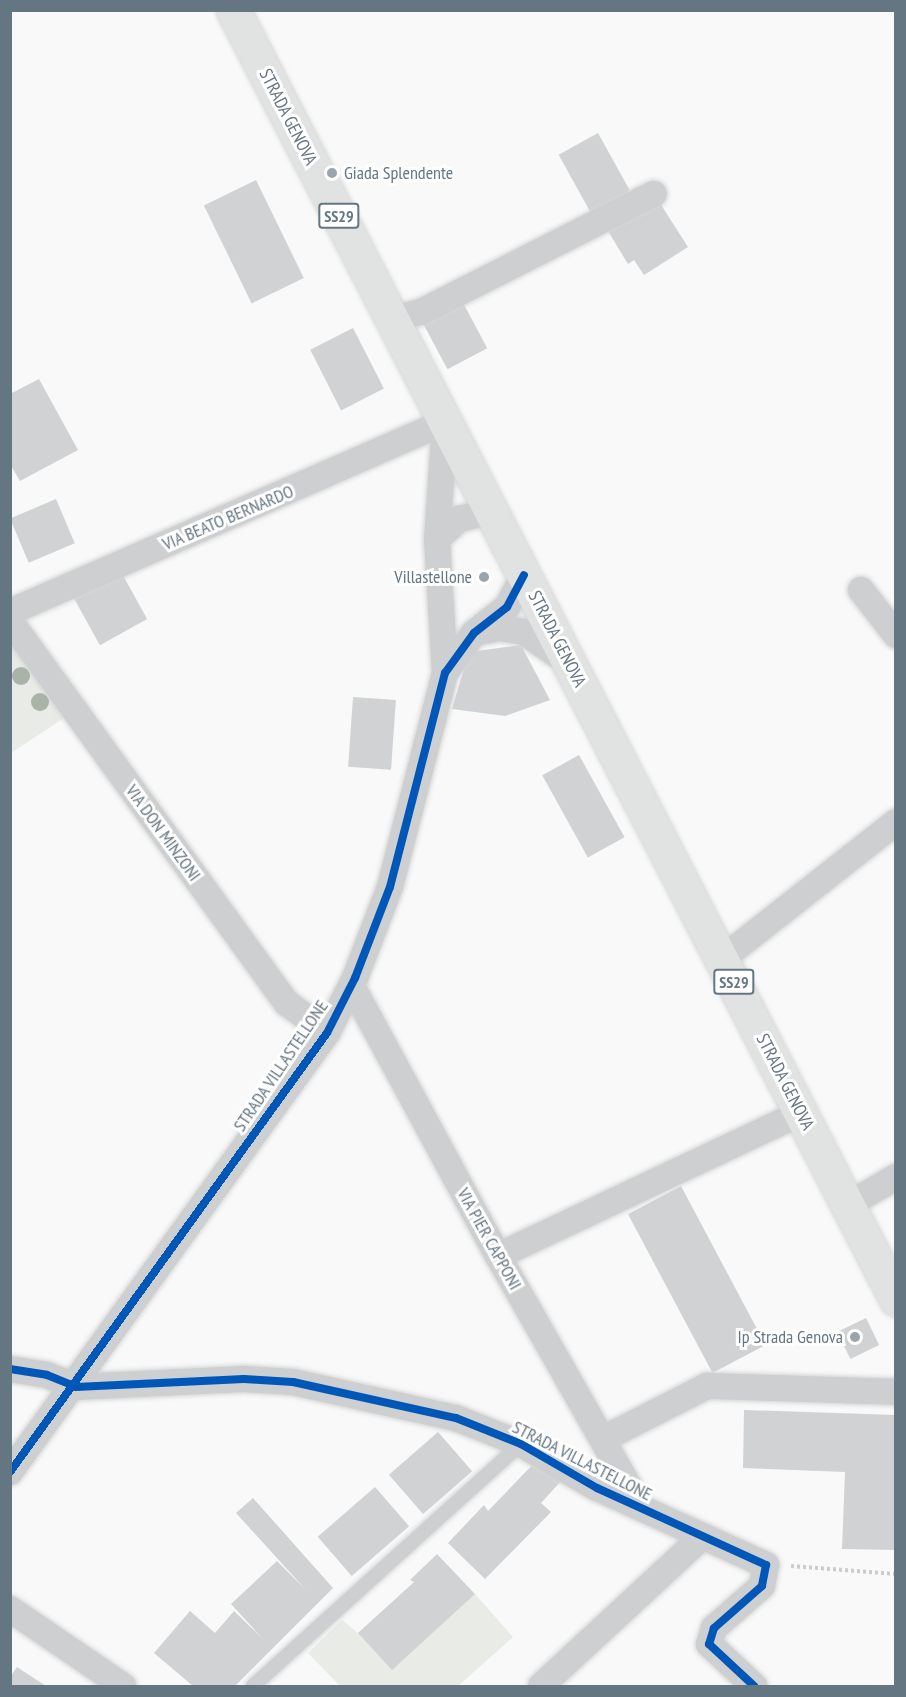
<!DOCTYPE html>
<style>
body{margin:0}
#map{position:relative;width:906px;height:1697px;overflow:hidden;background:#f9f9f9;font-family:"PT Sans Narrow",sans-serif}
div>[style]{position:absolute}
.green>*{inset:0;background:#e8ebe6}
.building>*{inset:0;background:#d0d2d3;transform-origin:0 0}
.path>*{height:4px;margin-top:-2px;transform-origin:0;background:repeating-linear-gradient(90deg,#cbcccd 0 3px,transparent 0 6px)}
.roads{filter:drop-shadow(0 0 2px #d5d6d7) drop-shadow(0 0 2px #d5d6d7)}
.service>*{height:14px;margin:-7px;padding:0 7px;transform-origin:7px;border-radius:7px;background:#cecfd0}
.minor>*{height:26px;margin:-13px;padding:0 13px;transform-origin:13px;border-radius:13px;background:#cecfd0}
.primary>*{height:33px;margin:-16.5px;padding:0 16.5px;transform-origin:16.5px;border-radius:16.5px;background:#e1e2e2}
.cycleway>*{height:8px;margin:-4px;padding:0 4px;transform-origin:4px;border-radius:4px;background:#0057b8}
.trees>*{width:18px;height:18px;margin:-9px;border-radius:50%;background:#a9b3a7}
.dots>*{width:16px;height:16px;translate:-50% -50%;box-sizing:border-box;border:3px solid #fff;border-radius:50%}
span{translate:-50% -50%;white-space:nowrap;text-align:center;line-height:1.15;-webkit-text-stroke:6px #fff;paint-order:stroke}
.shield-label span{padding:2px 4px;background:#fff;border:2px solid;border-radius:4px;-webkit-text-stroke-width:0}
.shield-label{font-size:16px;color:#657683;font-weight:700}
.street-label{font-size:18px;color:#657683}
.poi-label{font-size:18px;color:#657683}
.left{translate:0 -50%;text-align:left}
.right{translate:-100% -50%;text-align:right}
.frame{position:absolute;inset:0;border:12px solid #657683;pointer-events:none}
</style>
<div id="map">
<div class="green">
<i style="clip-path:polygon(11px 644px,64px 718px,11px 753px,10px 753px)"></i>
<i style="clip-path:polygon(475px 1594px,513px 1637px,458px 1686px,340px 1686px,308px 1653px,342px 1620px,358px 1633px,446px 1619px)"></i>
</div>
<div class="building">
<i style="left:598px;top:133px;width:66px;height:45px;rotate:61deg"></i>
<i style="left:256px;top:180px;width:109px;height:58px;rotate:64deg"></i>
<i style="clip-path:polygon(658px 200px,688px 247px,644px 275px,634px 260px,628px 264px,608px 231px)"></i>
<i style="left:460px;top:297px;width:58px;height:45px;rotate:62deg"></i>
<i style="left:353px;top:328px;width:68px;height:48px;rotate:63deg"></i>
<i style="clip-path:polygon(39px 379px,78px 450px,20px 481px,10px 464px,10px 394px)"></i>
<i style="left:56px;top:499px;width:48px;height:50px;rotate:67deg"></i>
<i style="left:120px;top:570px;width:56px;height:54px;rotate:61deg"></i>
<i style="clip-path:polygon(521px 645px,550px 700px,505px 716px,452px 709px,469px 652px)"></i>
<i style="left:353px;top:697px;width:43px;height:70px;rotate:4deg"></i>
<i style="left:579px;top:755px;width:94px;height:42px;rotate:61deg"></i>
<i style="left:681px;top:1186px;width:180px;height:60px;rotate:62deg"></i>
<i style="left:866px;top:1318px;width:30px;height:32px;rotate:64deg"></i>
<i style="clip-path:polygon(744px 1410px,896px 1415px,896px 1550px,842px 1549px,845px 1472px,743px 1468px)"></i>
<i style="left:438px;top:1432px;width:52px;height:65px;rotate:49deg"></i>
<i style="clip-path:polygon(539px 1458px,562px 1480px,541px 1503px,551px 1512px,485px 1579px,448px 1543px,484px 1505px,488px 1511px)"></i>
<i style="left:375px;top:1487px;width:52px;height:76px;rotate:49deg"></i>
<i style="clip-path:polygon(253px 1498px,333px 1588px,235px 1686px,193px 1686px,154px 1653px,190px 1611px,215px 1633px,234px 1611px,263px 1639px,231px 1604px,277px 1561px,306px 1590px,236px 1513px)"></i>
<i style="clip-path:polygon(437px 1554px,475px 1594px,392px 1670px,358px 1633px,414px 1582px,410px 1580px)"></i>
<i style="clip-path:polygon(17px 1667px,46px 1686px,10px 1686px,10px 1677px)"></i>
</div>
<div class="path">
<i style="left:791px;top:1566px;width:105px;rotate:4.4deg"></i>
</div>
<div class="roads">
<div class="service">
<i style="left:253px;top:1686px;width:361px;rotate:-42.1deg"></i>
</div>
<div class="minor">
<i style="left:392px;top:319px;width:30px;rotate:-14deg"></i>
<i style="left:421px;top:312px;width:261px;rotate:-26.9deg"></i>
<i style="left:437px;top:539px;width:30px;rotate:-42deg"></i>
<i style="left:459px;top:519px;width:23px;rotate:-13deg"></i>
<i style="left:481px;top:514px;width:14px;rotate:8deg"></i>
<i style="left:861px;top:590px;width:57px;rotate:52.1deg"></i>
<i style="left:10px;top:612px;width:475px;rotate:-23.6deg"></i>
<i style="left:445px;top:422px;width:117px;rotate:93.9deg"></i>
<i style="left:437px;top:539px;width:134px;rotate:86.6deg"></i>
<i style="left:10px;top:621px;width:472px;rotate:54.1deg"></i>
<i style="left:287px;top:1003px;width:50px;rotate:36.9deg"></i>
<i style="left:474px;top:633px;width:25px;rotate:-11deg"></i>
<i style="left:499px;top:628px;width:25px;rotate:9deg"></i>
<i style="left:524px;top:632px;width:51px;rotate:34.6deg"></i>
<i style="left:722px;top:959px;width:221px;rotate:-38.2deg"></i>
<i style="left:352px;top:986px;width:307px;rotate:61.6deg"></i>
<i style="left:498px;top:1256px;width:269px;rotate:60.4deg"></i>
<i style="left:848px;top:1205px;width:56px;rotate:-30.3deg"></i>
<i style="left:498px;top:1256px;width:335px;rotate:-25.3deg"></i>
<i style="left:10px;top:1369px;width:37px;rotate:9deg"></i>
<i style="left:47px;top:1375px;width:31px;rotate:22deg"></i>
<i style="left:76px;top:1387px;width:168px;rotate:-2.7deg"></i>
<i style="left:244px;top:1379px;width:49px;rotate:3.5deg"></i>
<i style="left:293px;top:1382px;width:167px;rotate:12.5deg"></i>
<i style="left:456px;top:1418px;width:70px;rotate:21.8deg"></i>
<i style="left:521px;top:1444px;width:88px;rotate:30.1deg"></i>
<i style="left:597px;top:1488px;width:186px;rotate:24.5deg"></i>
<i style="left:766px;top:1565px;width:21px;rotate:101deg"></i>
<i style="left:762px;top:1586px;width:64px;rotate:138.8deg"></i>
<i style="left:714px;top:1628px;width:17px;rotate:107deg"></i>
<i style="left:709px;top:1644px;width:62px;rotate:43deg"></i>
<i style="left:603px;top:1439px;width:117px;rotate:-27deg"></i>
<i style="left:707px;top:1386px;width:189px;rotate:1.8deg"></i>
<i style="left:10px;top:1472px;width:541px;rotate:-54.17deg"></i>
<i style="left:327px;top:1033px;width:62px;rotate:-63deg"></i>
<i style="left:355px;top:978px;width:97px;rotate:-69deg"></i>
<i style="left:390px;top:887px;width:221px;rotate:-75.6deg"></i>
<i style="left:445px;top:673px;width:49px;rotate:-54.1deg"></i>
<i style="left:474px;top:633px;width:42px;rotate:-38.2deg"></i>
<i style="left:507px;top:607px;width:36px;rotate:-62deg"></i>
<i style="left:10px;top:1609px;width:137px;rotate:34.3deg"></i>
<i style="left:541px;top:1686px;width:219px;rotate:-42.8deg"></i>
</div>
<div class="primary">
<i style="left:233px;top:10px;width:1450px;rotate:62.78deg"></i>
</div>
</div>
<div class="cycleway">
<i style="left:10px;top:1369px;width:37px;rotate:9deg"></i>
<i style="left:47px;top:1375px;width:31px;rotate:22deg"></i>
<i style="left:76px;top:1387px;width:168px;rotate:-2.7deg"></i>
<i style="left:244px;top:1379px;width:49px;rotate:3.5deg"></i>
<i style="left:293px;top:1382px;width:167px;rotate:12.5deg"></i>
<i style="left:456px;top:1418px;width:70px;rotate:21.8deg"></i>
<i style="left:521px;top:1444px;width:88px;rotate:30.1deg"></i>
<i style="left:597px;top:1488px;width:186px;rotate:24.5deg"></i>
<i style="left:766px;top:1565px;width:21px;rotate:101deg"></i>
<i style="left:762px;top:1586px;width:64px;rotate:138.8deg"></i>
<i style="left:714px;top:1628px;width:17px;rotate:107deg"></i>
<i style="left:709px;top:1644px;width:62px;rotate:43deg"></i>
<i style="left:10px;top:1472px;width:541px;rotate:-54.17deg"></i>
<i style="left:327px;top:1033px;width:62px;rotate:-63deg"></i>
<i style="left:355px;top:978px;width:97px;rotate:-69deg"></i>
<i style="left:390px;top:887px;width:221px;rotate:-75.6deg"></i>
<i style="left:445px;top:673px;width:49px;rotate:-54.1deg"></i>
<i style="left:474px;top:633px;width:42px;rotate:-38.2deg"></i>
<i style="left:507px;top:607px;width:36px;rotate:-62deg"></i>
</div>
<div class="trees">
<i style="left:21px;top:676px"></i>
<i style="left:40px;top:702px"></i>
</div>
<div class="dots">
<i style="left:332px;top:173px;background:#99a4ac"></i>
<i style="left:484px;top:577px;background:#99a4ac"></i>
<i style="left:855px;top:1337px;background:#99a4ac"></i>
</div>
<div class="shield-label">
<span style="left:339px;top:216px">SS29</span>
<span style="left:734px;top:982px">SS29</span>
</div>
<div class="street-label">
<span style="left:288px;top:117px;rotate:63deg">STRADA GENOVA</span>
<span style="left:228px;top:518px;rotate:-23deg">VIA BEATO BERNARDO</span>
<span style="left:557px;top:639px;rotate:63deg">STRADA GENOVA</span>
<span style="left:163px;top:833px;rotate:54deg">VIA DON MINZONI</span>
<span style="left:281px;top:1066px;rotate:-56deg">STRADA VILLASTELLONE</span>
<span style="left:785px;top:1082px;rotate:63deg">STRADA GENOVA</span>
<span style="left:489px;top:1239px;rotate:61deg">VIA PIER CAPPONI</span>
<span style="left:582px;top:1461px;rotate:27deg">STRADA VILLASTELLONE</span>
</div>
<div class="poi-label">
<span class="left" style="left:344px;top:173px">Giada Splendente</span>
<span class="right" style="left:472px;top:577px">Villastellone</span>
<span class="right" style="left:843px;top:1337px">Ip Strada Genova</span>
</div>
<div class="frame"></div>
</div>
